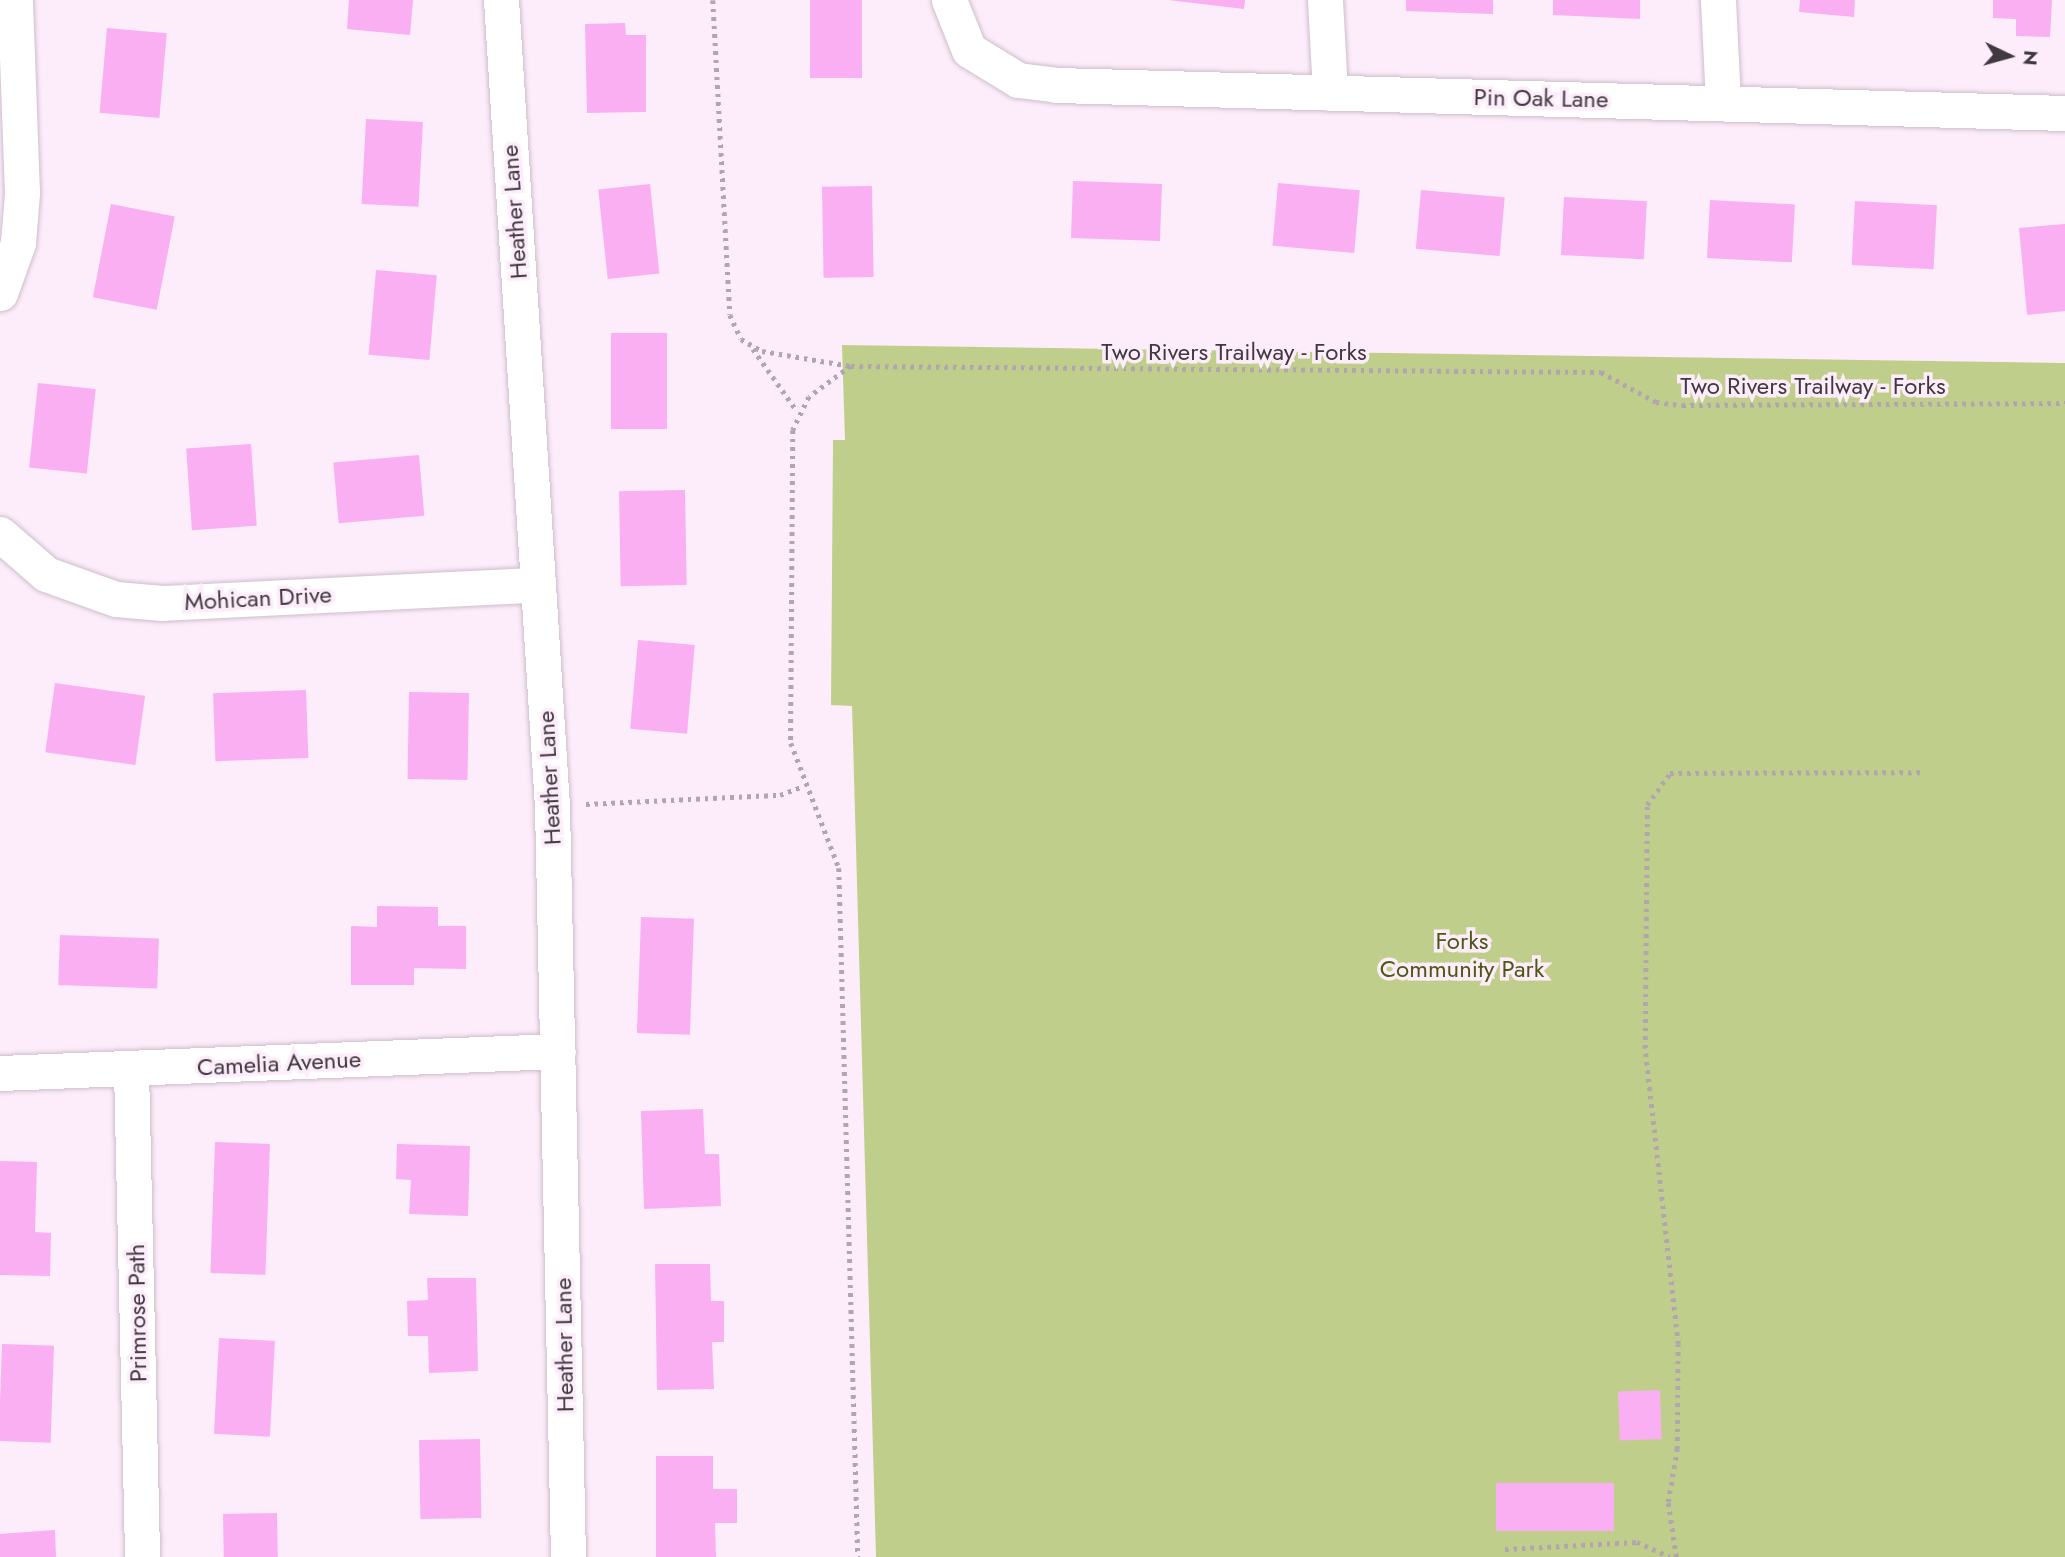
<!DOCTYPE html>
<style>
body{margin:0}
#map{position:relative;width:2065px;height:1557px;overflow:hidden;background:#fdedfb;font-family:Jost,sans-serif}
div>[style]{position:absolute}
.green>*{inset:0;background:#bfcf8b}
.building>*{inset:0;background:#f9aff2;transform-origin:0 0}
.path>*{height:4.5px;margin-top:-2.25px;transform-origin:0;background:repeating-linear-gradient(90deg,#b2a5b0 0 3.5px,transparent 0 8.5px)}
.roads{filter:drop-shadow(0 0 2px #cdbecb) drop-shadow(0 0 2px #cdbecb)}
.minor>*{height:35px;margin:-17.5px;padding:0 17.5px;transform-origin:17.5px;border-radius:17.5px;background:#fff}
span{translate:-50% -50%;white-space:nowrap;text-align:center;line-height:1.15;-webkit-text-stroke:7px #fdedfb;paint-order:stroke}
.street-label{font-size:24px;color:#40393f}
.park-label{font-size:24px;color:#4c5814}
.north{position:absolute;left:1974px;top:21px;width:70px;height:70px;-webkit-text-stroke:5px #fdedfb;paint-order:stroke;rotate:95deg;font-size:19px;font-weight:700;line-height:28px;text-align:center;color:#40393f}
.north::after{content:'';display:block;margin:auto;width:24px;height:32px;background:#40393f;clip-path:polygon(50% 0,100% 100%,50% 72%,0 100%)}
</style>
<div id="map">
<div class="green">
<i style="clip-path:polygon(842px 345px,2065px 363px,2065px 1557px,876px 1557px,852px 706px,831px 705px,833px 440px,845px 440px)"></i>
</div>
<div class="building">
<i style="clip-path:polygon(349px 0,413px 0,410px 35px,347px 29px)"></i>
<i style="left:810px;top:0;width:52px;height:78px"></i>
<i style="clip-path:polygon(1168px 0,1245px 0,1244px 9px)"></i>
<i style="clip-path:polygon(1406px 0,1493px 0,1493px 14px,1406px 11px)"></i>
<i style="clip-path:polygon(1553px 0,1640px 0,1640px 19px,1553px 15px)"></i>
<i style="clip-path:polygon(1800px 0,1855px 0,1854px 17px,1799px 12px)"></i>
<i style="clip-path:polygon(1993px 0,2052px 0,2050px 37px,2016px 36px,2016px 19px,1993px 18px)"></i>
<i style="clip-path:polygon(625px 23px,626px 35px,646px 35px,646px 112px,587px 113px,585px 24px)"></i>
<i style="left:107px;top:28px;width:60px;height:85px;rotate:5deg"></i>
<i style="left:366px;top:119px;width:57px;height:85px;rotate:3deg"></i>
<i style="left:1073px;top:181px;width:89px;height:57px;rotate:2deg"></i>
<i style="left:1278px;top:183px;width:82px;height:63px;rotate:5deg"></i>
<i style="left:650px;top:184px;width:90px;height:52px;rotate:84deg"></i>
<i style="left:872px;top:186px;width:91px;height:50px;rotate:89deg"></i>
<i style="left:1421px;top:190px;width:84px;height:59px;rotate:5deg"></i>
<i style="left:1564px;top:197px;width:83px;height:58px;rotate:3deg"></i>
<i style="left:1710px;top:200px;width:85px;height:58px;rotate:3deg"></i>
<i style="left:1855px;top:201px;width:82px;height:64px;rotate:3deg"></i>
<i style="left:111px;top:204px;width:65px;height:95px;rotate:11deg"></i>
<i style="clip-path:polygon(2065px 224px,2065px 311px,2027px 315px,2019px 228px)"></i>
<i style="left:376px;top:270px;width:61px;height:85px;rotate:5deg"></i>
<i style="left:611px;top:333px;width:56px;height:96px"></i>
<i style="left:38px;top:383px;width:58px;height:85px;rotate:6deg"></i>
<i style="left:251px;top:444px;width:82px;height:65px;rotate:86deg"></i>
<i style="left:419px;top:455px;width:61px;height:86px;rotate:85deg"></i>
<i style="left:685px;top:490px;width:95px;height:66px;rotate:89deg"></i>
<i style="left:638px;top:640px;width:57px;height:89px;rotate:5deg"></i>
<i style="left:55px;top:683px;width:91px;height:70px;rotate:8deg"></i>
<i style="left:306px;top:690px;width:68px;height:93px;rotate:88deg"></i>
<i style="left:409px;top:692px;width:60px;height:87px;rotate:1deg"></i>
<i style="clip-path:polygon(377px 906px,438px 907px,438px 926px,466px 926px,466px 969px,414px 968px,414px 985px,351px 985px,351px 926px,377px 927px)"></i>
<i style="left:641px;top:917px;width:53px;height:116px;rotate:2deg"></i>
<i style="left:60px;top:935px;width:99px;height:50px;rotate:2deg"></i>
<i style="clip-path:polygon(703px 1109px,705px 1154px,719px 1154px,721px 1206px,644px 1209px,641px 1111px)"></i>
<i style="left:215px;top:1142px;width:55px;height:131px;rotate:2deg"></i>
<i style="clip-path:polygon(397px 1144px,470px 1146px,468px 1216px,409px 1214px,411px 1180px,396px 1179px)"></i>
<i style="clip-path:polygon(0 1161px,37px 1162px,35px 1232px,51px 1233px,50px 1276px,0 1275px)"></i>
<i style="clip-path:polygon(655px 1264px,710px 1264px,711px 1301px,724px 1301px,724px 1342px,712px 1342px,714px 1389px,657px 1390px)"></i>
<i style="clip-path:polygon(427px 1278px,476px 1278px,478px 1371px,429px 1373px,428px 1336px,408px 1336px,407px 1301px,428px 1300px)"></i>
<i style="left:219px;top:1338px;width:56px;height:96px;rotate:3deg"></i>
<i style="left:2px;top:1344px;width:52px;height:97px;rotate:2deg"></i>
<i style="left:1660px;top:1390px;width:49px;height:42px;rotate:88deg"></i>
<i style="left:480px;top:1439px;width:79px;height:61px;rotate:89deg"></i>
<i style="clip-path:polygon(656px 1456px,713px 1456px,713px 1489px,737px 1489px,737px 1523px,715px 1523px,716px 1557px,656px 1557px)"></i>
<i style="left:1496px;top:1483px;width:118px;height:48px"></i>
<i style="left:277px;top:1513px;width:44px;height:54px;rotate:89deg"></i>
<i style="clip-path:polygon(55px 1530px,56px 1557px,0 1557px,0 1534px)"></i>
</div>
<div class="path">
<i style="left:713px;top:0;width:315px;rotate:86.9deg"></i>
<i style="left:730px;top:315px;width:26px;rotate:65deg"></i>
<i style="left:741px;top:339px;width:24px;rotate:30deg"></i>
<i style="left:762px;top:351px;width:90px;rotate:9.6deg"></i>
<i style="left:851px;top:366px;width:750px;rotate:0.46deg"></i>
<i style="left:1601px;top:372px;width:63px;rotate:28.6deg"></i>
<i style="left:1656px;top:402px;width:26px;rotate:7deg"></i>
<i style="left:1682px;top:405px;width:383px;rotate:-0.3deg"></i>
<i style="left:753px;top:349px;width:76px;rotate:54.6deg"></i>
<i style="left:851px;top:366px;width:52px;rotate:143.6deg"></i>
<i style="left:809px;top:397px;width:37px;rotate:116deg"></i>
<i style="left:793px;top:430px;width:313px;rotate:90.4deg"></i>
<i style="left:791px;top:743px;width:134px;rotate:69deg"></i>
<i style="left:839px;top:868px;width:689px;rotate:88.42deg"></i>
<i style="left:586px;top:804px;width:194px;rotate:-2.7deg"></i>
<i style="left:780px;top:795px;width:25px;rotate:-21deg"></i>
<i style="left:1505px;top:1549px;width:132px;rotate:-3deg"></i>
<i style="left:1637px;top:1542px;width:36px;rotate:24deg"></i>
<i style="left:1676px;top:1557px;width:56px;rotate:-98.3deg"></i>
<i style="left:1668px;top:1502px;width:54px;rotate:-80.4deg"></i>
<i style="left:1677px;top:1449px;width:105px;rotate:-89.5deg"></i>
<i style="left:1678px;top:1344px;width:298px;rotate:-96.4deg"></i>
<i style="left:1645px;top:1048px;width:243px;rotate:-89.5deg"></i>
<i style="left:1647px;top:805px;width:39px;rotate:-54deg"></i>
<i style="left:1670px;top:773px;width:250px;rotate:-0.2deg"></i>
</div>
<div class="roads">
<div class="minor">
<i style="left:501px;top:0;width:808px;rotate:86.38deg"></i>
<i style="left:552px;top:806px;width:751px;rotate:88.78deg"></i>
<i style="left:949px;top:0;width:54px;rotate:68.2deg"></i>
<i style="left:969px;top:50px;width:57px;rotate:31.5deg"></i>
<i style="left:1018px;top:80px;width:39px;rotate:7deg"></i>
<i style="left:1057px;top:85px;width:1008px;rotate:1.59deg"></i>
<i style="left:1325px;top:0;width:93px;rotate:86.9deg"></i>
<i style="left:1718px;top:0;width:103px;rotate:87.2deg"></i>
<i style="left:0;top:293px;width:53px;rotate:-70.2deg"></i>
<i style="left:18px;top:243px;width:50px;rotate:-85.4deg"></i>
<i style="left:22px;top:193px;width:193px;rotate:-92.1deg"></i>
<i style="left:0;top:534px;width:61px;rotate:41deg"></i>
<i style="left:46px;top:574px;width:74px;rotate:19.7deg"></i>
<i style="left:116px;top:599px;width:46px;rotate:5deg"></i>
<i style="left:162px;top:603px;width:374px;rotate:-2.8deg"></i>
<i style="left:131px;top:1069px;width:488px;rotate:88.7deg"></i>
<i style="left:0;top:1073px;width:558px;rotate:-2.26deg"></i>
</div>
</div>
<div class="street-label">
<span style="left:1541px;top:98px;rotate:1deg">Pin Oak Lane</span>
<span style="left:514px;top:212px;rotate:-94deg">Heather Lane</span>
<span style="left:1234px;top:352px">Two Rivers Trailway - Forks</span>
<span style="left:1813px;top:386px">Two Rivers Trailway - Forks</span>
<span style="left:258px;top:598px;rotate:-3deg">Mohican Drive</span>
<span style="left:549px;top:778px;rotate:-93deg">Heather Lane</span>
<span style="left:279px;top:1063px;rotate:-3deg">Camelia Avenue</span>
<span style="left:137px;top:1313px;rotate:-91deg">Primrose Path</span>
<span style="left:564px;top:1345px;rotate:-91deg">Heather Lane</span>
</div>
<div class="park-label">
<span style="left:1462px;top:955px">Forks<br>Community Park</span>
</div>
<div class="north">N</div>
</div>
